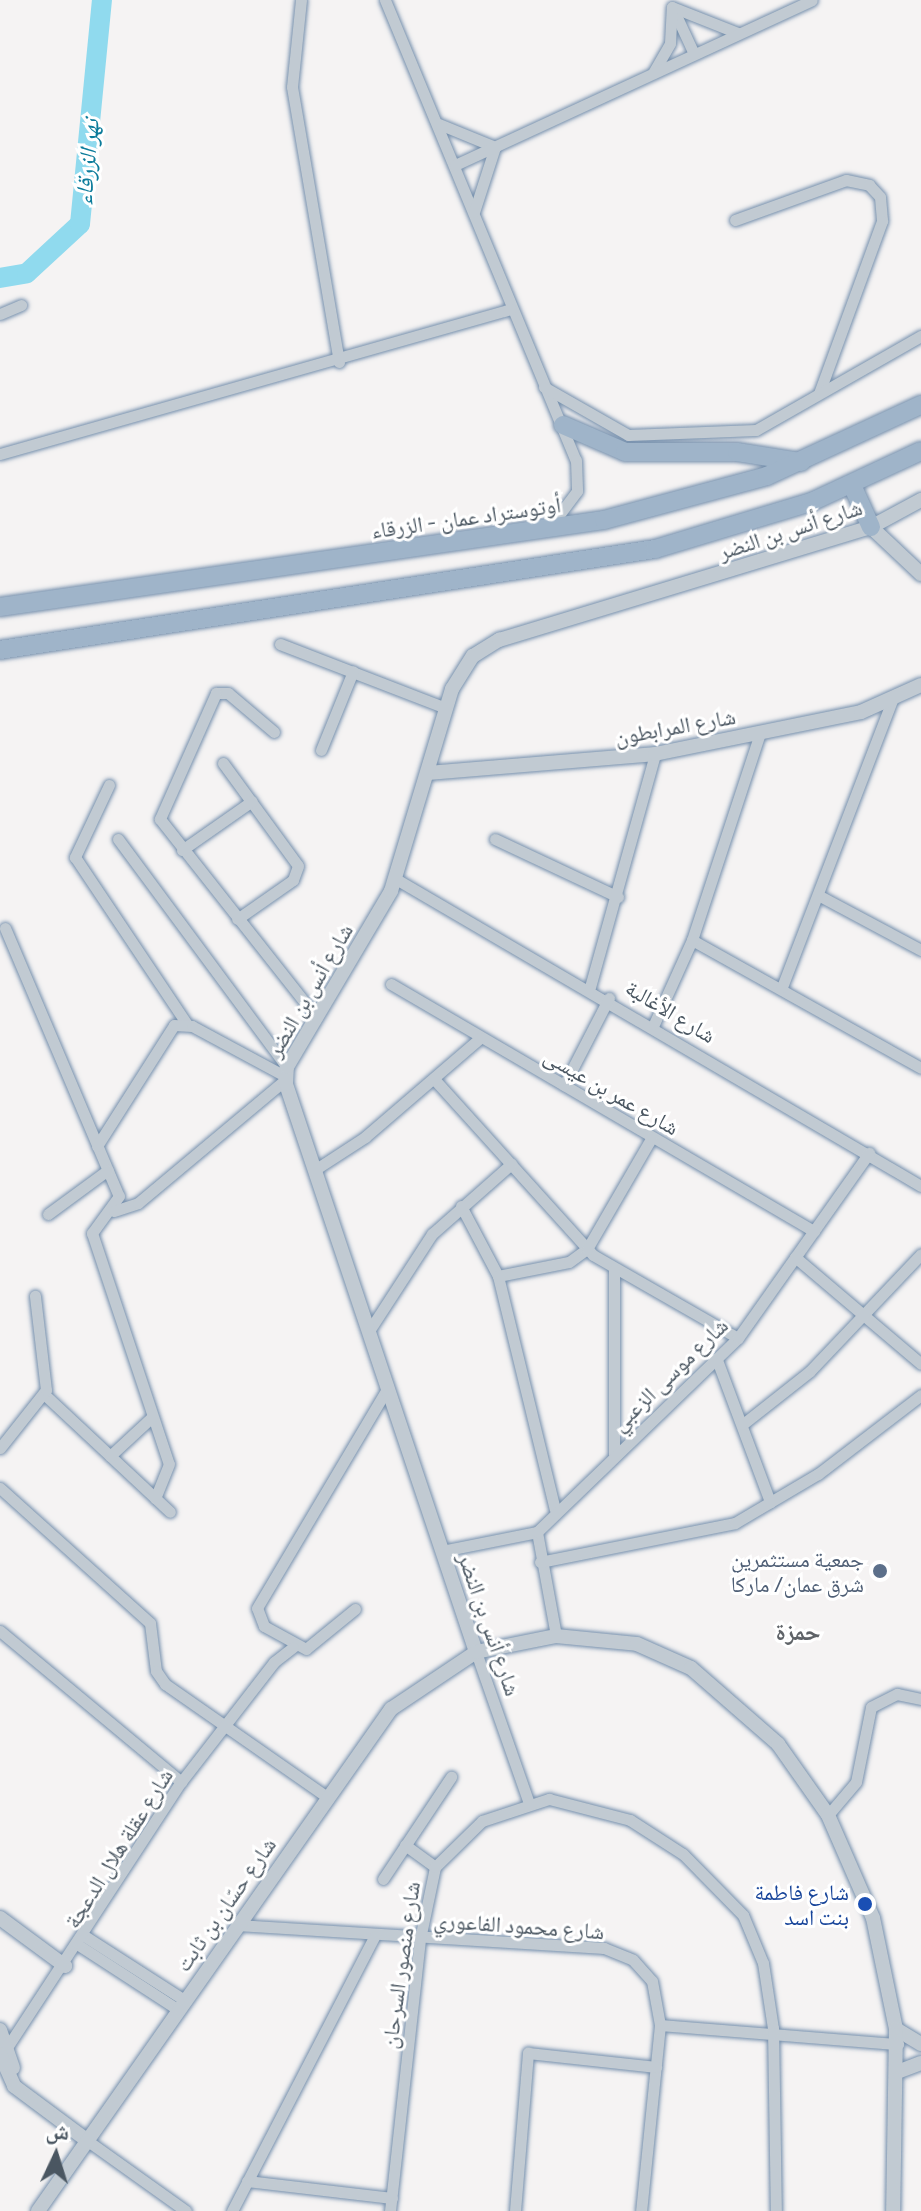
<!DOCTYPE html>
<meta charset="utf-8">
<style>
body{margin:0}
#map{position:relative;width:921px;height:2211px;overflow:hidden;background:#f5f3f3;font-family:Commissioner,"Noto Naskh Arabic",sans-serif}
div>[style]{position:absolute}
.river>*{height:20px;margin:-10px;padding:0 10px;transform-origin:10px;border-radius:10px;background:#90daee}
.roads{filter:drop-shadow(0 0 2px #7690ad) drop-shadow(0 0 2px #7690ad)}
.minor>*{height:11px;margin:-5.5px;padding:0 5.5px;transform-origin:5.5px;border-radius:5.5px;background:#c1cad2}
.tertiary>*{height:14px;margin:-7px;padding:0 7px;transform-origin:7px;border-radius:7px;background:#c1cad2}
.trunk>*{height:18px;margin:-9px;padding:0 9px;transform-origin:9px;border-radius:9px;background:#9fb4c9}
.dots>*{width:22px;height:22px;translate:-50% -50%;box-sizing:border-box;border:4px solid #fff;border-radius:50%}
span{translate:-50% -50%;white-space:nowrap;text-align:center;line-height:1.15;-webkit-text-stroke:6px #fff;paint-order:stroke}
.street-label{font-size:22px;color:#4a5661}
.service-label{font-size:22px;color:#4e5e75}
.right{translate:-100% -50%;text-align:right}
.transit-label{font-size:22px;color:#164399}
.water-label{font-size:24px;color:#0c7c9b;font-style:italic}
.neighbourhood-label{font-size:24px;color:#5f6368;font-weight:700}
.north{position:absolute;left:16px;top:2115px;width:80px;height:80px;-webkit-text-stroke:6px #fff;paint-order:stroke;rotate:4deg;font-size:22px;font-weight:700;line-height:32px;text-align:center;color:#4a5661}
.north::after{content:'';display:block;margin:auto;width:28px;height:36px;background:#4a5661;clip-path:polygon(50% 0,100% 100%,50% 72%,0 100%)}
</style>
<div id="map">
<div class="river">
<i style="left:0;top:278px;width:27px;rotate:-10deg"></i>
<i style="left:27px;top:273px;width:72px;rotate:-42.8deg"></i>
<i style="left:80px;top:224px;width:225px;rotate:-84.4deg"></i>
</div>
<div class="roads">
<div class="minor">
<i style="left:301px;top:0;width:87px;rotate:95.9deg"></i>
<i style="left:292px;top:87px;width:279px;rotate:80.3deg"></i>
<i style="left:385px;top:0;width:498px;rotate:67.5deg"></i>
<i style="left:576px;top:460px;width:31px;rotate:88deg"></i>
<i style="left:577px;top:491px;width:45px;rotate:126.9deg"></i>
<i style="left:672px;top:7px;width:71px;rotate:21.5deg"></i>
<i style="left:676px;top:15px;width:43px;rotate:65.2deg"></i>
<i style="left:653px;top:73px;width:34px;rotate:-60deg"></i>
<i style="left:670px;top:43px;width:36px;rotate:-87deg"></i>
<i style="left:439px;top:124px;width:61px;rotate:22.3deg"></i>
<i style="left:495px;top:147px;width:68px;rotate:107.9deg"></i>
<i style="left:455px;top:165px;width:393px;rotate:-24.8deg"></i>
<i style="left:735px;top:220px;width:118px;rotate:-19.8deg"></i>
<i style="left:846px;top:180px;width:24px;rotate:12deg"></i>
<i style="left:869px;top:185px;width:16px;rotate:47deg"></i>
<i style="left:880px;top:197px;width:24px;rotate:85deg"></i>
<i style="left:882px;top:221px;width:183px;rotate:110.1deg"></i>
<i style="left:0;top:314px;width:23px;rotate:-23deg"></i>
<i style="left:544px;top:387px;width:97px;rotate:29.7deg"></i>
<i style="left:628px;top:435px;width:128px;rotate:-2.2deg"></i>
<i style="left:756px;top:430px;width:190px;rotate:-29.7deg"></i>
<i style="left:0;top:454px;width:531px;rotate:-15.84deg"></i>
<i style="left:280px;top:644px;width:178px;rotate:21.1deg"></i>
<i style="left:274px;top:732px;width:60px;rotate:-139.7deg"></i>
<i style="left:228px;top:693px;width:12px;rotate:180deg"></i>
<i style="left:216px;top:693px;width:138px;rotate:114deg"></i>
<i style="left:160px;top:819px;width:253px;rotate:51.7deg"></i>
<i style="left:321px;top:750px;width:85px;rotate:-67.9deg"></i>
<i style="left:223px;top:763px;width:127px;rotate:53.9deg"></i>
<i style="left:298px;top:866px;width:15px;rotate:110deg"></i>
<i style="left:293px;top:880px;width:68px;rotate:145.1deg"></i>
<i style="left:109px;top:785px;width:80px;rotate:115.3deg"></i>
<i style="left:75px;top:857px;width:201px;rotate:56.2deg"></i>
<i style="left:118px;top:839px;width:284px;rotate:53.5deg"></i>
<i style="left:495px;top:839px;width:136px;rotate:25.2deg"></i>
<i style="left:182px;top:850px;width:85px;rotate:-35deg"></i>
<i style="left:396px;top:879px;width:608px;rotate:30.32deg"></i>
<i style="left:818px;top:895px;width:117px;rotate:28.1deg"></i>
<i style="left:5px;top:928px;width:291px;rotate:67deg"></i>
<i style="left:119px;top:1196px;width:46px;rotate:126.1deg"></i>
<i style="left:92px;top:1233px;width:243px;rotate:71.6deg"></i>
<i style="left:169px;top:1464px;width:37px;rotate:112deg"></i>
<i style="left:692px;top:940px;width:262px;rotate:29.2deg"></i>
<i style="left:391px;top:984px;width:490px;rotate:30.3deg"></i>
<i style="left:590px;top:987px;width:242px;rotate:-74.4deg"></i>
<i style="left:782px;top:987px;width:307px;rotate:-69deg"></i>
<i style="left:654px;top:1024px;width:92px;rotate:-65.7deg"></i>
<i style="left:692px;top:940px;width:218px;rotate:-71.8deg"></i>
<i style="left:434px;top:1079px;width:237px;rotate:47.9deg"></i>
<i style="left:593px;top:1255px;width:167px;rotate:29.8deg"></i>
<i style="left:564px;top:1085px;width:98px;rotate:-62.7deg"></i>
<i style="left:97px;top:1146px;width:143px;rotate:-57.5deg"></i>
<i style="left:174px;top:1025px;width:18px;rotate:3deg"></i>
<i style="left:192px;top:1026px;width:106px;rotate:28.3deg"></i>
<i style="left:316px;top:1169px;width:59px;rotate:-33.1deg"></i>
<i style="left:365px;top:1137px;width:152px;rotate:-40.7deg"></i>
<i style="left:461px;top:1206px;width:79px;rotate:62.1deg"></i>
<i style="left:498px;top:1276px;width:240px;rotate:76.3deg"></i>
<i style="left:114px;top:1211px;width:25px;rotate:-18deg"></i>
<i style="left:138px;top:1203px;width:192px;rotate:-39.9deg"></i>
<i style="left:48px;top:1214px;width:74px;rotate:-36.3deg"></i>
<i style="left:795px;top:1257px;width:165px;rotate:40.3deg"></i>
<i style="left:498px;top:1276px;width:72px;rotate:-11.2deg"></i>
<i style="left:569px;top:1262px;width:22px;rotate:-36deg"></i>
<i style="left:587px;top:1249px;width:129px;rotate:-59.9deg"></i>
<i style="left:369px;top:1331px;width:116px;rotate:-57deg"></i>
<i style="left:432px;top:1234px;width:106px;rotate:-41.5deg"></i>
<i style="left:717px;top:1360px;width:152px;rotate:69.5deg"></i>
<i style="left:45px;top:1395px;width:171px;rotate:43.1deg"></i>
<i style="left:743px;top:1424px;width:85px;rotate:-38.3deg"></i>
<i style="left:810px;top:1371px;width:161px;rotate:-46.5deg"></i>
<i style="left:0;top:1448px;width:74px;rotate:-51.6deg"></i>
<i style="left:46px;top:1390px;width:95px;rotate:-96.7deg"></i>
<i style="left:614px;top:1454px;width:184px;rotate:-90deg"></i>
<i style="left:110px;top:1456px;width:57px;rotate:-42.9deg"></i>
<i style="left:0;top:1488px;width:202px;rotate:42deg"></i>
<i style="left:150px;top:1623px;width:48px;rotate:82.9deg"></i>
<i style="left:156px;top:1671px;width:16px;rotate:55deg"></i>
<i style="left:165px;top:1684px;width:198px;rotate:34.9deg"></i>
<i style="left:537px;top:1532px;width:106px;rotate:79.6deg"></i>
<i style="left:442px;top:1551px;width:97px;rotate:-11.3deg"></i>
<i style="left:537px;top:1532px;width:279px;rotate:-44deg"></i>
<i style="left:738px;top:1338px;width:227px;rotate:-54.7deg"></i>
<i style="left:540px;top:1562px;width:199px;rotate:-11.3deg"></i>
<i style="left:735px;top:1523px;width:96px;rotate:-30.6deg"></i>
<i style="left:818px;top:1474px;width:130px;rotate:-37.5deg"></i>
<i style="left:355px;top:1609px;width:63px;rotate:140.8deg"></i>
<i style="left:306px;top:1649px;width:48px;rotate:-151.3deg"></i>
<i style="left:264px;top:1626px;width:19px;rotate:-111deg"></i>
<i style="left:257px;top:1608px;width:257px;rotate:-59.3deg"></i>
<i style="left:0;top:1631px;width:236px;rotate:39.8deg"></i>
<i style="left:476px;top:1652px;width:160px;rotate:70.7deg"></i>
<i style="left:828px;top:1815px;width:43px;rotate:-49.7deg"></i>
<i style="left:856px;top:1782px;width:76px;rotate:-78.7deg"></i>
<i style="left:871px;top:1707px;width:29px;rotate:-27deg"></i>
<i style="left:897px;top:1694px;width:25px;rotate:12deg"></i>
<i style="left:405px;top:1845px;width:37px;rotate:36deg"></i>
<i style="left:383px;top:1879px;width:123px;rotate:-56.3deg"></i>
<i style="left:237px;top:1925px;width:368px;rotate:3.6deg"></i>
<i style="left:604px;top:1948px;width:31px;rotate:22deg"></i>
<i style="left:633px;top:1960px;width:28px;rotate:48deg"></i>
<i style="left:652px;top:1981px;width:45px;rotate:79.7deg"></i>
<i style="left:660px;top:2025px;width:187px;rotate:95.8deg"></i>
<i style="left:86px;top:1937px;width:117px;rotate:32.7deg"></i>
<i style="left:80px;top:1946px;width:116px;rotate:33deg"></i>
<i style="left:660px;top:2025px;width:239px;rotate:4.6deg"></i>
<i style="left:4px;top:2052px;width:323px;rotate:-56.8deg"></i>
<i style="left:181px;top:1782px;width:152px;rotate:-52.2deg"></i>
<i style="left:274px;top:1662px;width:24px;rotate:-38deg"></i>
<i style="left:85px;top:2139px;width:124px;rotate:35.5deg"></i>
<i style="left:247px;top:2181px;width:146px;rotate:6.7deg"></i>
<i style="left:232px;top:2211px;width:309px;rotate:-62.6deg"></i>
<i style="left:390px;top:2211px;width:274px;rotate:-83.7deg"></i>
<i style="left:420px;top:1939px;width:74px;rotate:-78.2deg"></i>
<i style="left:435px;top:1867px;width:66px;rotate:-44.4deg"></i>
<i style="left:482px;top:1821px;width:71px;rotate:-18.2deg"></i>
<i style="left:549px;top:1799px;width:84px;rotate:14.5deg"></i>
<i style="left:630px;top:1820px;width:63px;rotate:32.7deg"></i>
<i style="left:683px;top:1854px;width:86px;rotate:45.5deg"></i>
<i style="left:743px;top:1915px;width:52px;rotate:67.4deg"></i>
<i style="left:763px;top:1963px;width:66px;rotate:81.3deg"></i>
<i style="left:773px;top:2028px;width:183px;rotate:89.1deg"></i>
<i style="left:515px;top:2211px;width:159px;rotate:-85.3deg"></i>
<i style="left:528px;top:2053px;width:129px;rotate:6.2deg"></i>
</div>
<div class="tertiary">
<i style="left:871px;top:527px;width:69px;rotate:43.2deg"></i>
<i style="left:429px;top:773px;width:227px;rotate:-4.8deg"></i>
<i style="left:655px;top:754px;width:210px;rotate:-11.5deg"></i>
<i style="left:861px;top:712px;width:66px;rotate:-24.2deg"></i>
<i style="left:476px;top:1652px;width:599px;rotate:-108.5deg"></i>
<i style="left:286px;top:1084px;width:17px;rotate:-87deg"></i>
<i style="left:287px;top:1067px;width:204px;rotate:-59.4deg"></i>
<i style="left:391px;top:891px;width:211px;rotate:-73.2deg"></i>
<i style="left:452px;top:689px;width:39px;rotate:-58deg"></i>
<i style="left:473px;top:656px;width:31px;rotate:-32deg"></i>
<i style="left:499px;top:640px;width:389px;rotate:-16.9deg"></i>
<i style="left:871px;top:527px;width:57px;rotate:-28.4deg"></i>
<i style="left:0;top:1918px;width:81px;rotate:36.4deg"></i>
<i style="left:896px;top:2029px;width:29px;rotate:31deg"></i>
<i style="left:0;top:2030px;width:40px;rotate:71.1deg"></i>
<i style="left:0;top:2054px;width:35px;rotate:66deg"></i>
<i style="left:14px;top:2086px;width:89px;rotate:36.7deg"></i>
<i style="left:900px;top:2071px;width:22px;rotate:-21deg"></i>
<i style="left:38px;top:2211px;width:614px;rotate:-54.89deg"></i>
<i style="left:391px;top:1709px;width:102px;rotate:-33.8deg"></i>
<i style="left:476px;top:1652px;width:82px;rotate:-11.3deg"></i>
<i style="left:556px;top:1636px;width:81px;rotate:5.6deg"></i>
<i style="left:637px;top:1644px;width:59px;rotate:24deg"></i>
<i style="left:691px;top:1668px;width:116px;rotate:41.1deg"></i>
<i style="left:778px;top:1744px;width:87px;rotate:54.8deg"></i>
<i style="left:828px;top:1815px;width:112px;rotate:66.4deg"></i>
<i style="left:873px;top:1918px;width:113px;rotate:78.3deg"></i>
<i style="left:896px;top:2029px;width:182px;rotate:90.9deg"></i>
</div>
<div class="trunk">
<i style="left:563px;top:425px;width:68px;rotate:23.5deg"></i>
<i style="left:625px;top:452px;width:112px"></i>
<i style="left:737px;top:452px;width:65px;rotate:8.9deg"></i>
<i style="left:852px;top:485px;width:46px;rotate:65.7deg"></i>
<i style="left:0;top:607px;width:610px;rotate:-8.2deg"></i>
<i style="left:604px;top:520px;width:169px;rotate:-15.1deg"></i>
<i style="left:767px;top:476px;width:170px;rotate:-24.8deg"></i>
<i style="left:0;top:650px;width:663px;rotate:-8.77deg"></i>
<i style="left:655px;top:549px;width:163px;rotate:-16.8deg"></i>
<i style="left:811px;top:502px;width:121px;rotate:-24.9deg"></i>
</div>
</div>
<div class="dots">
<i style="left:880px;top:1571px;background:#5c6f8a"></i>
<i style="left:865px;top:1904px;background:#1a4fb4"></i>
</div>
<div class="street-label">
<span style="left:466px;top:517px;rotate:-8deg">أوتوستراد عمان - الزرقاء</span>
<span style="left:790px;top:529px;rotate:-18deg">شارع أنس بن النضر</span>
<span style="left:675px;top:726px;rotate:-10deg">شارع المرابطون</span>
<span style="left:309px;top:990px;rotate:-60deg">شارع أنس بن النضر</span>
<span style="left:671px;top:1011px;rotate:31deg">شارع الأغالبة</span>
<span style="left:612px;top:1091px;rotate:30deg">شارع عمر بن عيسى</span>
<span style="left:669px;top:1374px;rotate:-44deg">شارع موسى الزعبي</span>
<span style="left:490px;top:1624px;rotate:71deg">شارع أنس بن النضر</span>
<span style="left:118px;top:1848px;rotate:-58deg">شارع عقلة هلال الدعجة</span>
<span style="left:225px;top:1904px;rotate:-55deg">شارع حسّان بن ثابت</span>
<span style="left:519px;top:1925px;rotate:4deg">شارع محمود الفاعوري</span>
<span style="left:400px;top:1965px;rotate:-82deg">شارع منصور السرحان</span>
</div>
<div class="service-label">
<span class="right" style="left:864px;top:1571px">جمعية مستثمرين<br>شرق عمان/ ماركا</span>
</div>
<div class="transit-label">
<span class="right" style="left:849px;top:1904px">شارع فاطمة<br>بنت اسد</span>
</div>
<div class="water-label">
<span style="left:86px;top:162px;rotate:-85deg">نهر الزرقاء</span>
</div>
<div class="neighbourhood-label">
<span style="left:798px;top:1631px">حمزة</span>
</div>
<div class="north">ش</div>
</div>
